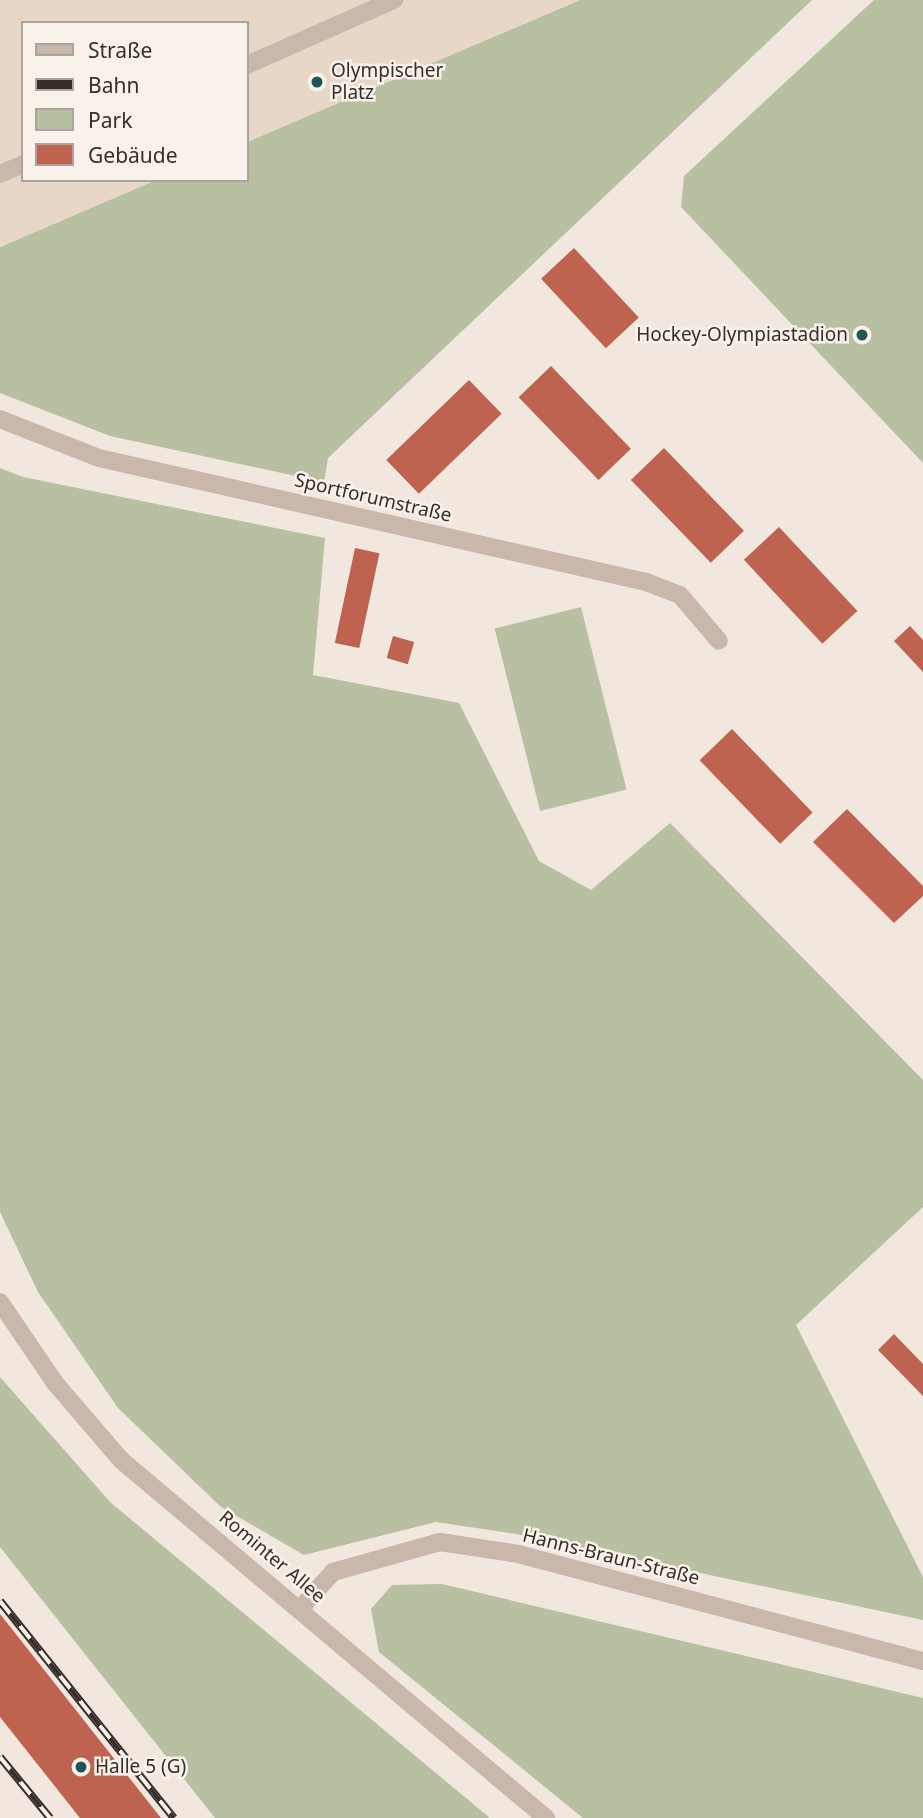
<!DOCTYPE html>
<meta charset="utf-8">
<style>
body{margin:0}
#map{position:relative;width:923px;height:1818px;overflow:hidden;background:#f1e7df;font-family:"Noto Sans",sans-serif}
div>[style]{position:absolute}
.green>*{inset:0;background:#b7c0a0;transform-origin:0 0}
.plaza>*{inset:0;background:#e8d7c7}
.building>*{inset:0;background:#be6350;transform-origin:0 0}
.minor>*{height:18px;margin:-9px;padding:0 9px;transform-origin:9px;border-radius:9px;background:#c9b7ab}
.tertiary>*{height:18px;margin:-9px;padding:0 9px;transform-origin:9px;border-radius:9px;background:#c9b7ab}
.rail>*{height:8px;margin-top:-4px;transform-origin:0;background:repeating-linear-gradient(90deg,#f9f2eb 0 16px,#372d2a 0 32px);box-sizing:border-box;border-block:2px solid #372d2a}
.dots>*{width:19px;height:19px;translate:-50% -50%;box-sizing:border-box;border:4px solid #f9f2eb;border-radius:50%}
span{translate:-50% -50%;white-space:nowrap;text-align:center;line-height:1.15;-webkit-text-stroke:5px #f9f2eb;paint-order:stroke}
.poi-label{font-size:19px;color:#372d2a}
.left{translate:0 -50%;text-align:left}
.right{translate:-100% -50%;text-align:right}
.street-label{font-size:19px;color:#372d2a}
.legend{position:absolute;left:21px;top:21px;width:228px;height:161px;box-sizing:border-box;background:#f9f2eb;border:2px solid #aba39e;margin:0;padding:9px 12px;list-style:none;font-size:21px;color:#372d2a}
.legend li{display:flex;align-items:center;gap:14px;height:35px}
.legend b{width:35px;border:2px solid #aba39e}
</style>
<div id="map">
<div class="green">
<i style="clip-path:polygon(580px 0,812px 0,328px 458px,324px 482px,110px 436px,0 393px,0 247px,156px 180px,247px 180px,247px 142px)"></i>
<i style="clip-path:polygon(874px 0,923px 0,923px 463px,681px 207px,684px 176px)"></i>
<i style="clip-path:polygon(0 468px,23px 477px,325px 538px,313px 675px,459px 703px,539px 861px,591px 890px,670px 823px,923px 1080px,923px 1207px,796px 1325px,923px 1577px,923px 1620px,516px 1534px,436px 1522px,304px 1555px,221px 1507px,118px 1408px,38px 1292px,0 1212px)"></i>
<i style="left:581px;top:607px;width:188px;height:89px;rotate:76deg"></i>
<i style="clip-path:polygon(0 1377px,110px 1502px,490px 1818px,215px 1818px,0 1547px)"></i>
<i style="clip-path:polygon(442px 1584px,923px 1698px,923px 1818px,583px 1818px,379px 1652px,371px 1609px,392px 1585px)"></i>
</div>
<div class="plaza">
<i style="clip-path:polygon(0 0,580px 0,247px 142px,247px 23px,23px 23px,23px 180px,156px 180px,0 247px)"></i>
</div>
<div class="building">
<i style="left:574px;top:248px;width:95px;height:45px;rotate:47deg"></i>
<i style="left:551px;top:366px;width:115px;height:45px;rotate:46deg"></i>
<i style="left:469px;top:380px;width:47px;height:115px;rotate:46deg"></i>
<i style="left:664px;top:448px;width:115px;height:46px;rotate:46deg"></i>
<i style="left:779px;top:527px;width:115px;height:48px;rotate:47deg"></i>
<i style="left:355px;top:548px;width:25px;height:97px;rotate:12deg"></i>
<i style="clip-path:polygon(910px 626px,923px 640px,923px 672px,894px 641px)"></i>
<i style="left:393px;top:636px;width:22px;height:23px;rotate:16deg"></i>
<i style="left:732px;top:729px;width:116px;height:45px;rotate:46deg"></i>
<i style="clip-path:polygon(847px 809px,923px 886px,923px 896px,894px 923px,813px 842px)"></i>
<i style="clip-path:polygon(894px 1334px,923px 1364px,923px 1396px,878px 1350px)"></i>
<i style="clip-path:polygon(0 1614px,161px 1818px,80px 1818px,0 1717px)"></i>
</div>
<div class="minor">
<i style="left:247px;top:65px;width:161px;rotate:-23.9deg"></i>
<i style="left:0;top:174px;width:25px;rotate:-23deg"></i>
<i style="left:0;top:419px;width:106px;rotate:21.5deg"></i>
<i style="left:99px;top:458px;width:561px;rotate:12.77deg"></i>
<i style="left:646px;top:582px;width:36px;rotate:21deg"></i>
<i style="left:680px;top:595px;width:60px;rotate:49.7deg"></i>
<i style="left:301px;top:1608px;width:48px;rotate:-48.4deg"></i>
<i style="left:333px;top:1572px;width:111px;rotate:-15.7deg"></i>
<i style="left:440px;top:1542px;width:79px;rotate:8.7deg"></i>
<i style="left:518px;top:1554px;width:419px;rotate:14.8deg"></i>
</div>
<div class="tertiary">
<i style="left:0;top:1302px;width:98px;rotate:55.8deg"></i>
<i style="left:55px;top:1383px;width:101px;rotate:49.4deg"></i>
<i style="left:121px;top:1460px;width:556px;rotate:40.11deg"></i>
</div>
<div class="rail">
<i style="left:0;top:1601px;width:278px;rotate:51.3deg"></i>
<i style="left:0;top:1757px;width:79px;rotate:50.7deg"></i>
</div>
<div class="dots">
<i style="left:317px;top:82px;background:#225656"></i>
<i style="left:862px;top:335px;background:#225656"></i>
<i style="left:81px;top:1767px;background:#225656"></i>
</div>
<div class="poi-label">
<span class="left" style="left:331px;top:82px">Olympischer<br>Platz</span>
<span class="right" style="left:848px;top:335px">Hockey-Olympiastadion</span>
<span class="left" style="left:95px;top:1767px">Halle 5 (G)</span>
</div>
<div class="street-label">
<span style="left:373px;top:498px;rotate:13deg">Sportforumstraße</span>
<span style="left:272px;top:1557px;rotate:40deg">Rominter Allee</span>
<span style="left:611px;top:1557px;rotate:14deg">Hanns-Braun-Straße</span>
</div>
<ul class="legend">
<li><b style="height:9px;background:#c9b7ab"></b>Straße</li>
<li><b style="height:9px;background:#372d2a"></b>Bahn</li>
<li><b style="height:19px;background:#b7c0a0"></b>Park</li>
<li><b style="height:19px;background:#be6350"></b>Gebäude</li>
</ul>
</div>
